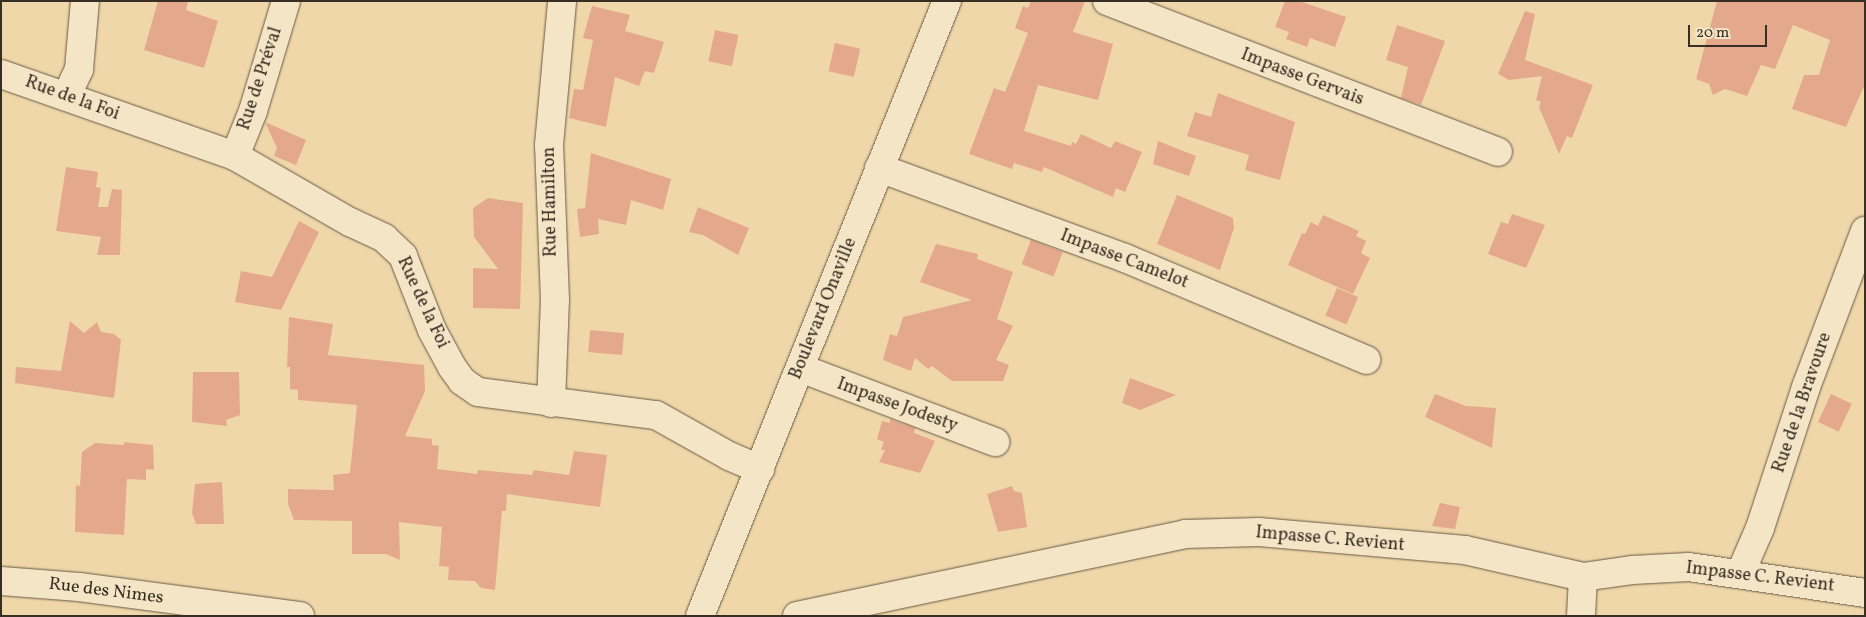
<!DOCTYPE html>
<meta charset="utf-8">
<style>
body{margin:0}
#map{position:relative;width:1866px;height:617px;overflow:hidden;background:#f0d7a9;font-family:Vollkorn,serif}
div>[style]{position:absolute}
.building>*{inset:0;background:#e4a98d;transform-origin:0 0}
.roads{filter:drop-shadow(0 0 1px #665945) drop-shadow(0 0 1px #665945)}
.street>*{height:28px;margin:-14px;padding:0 14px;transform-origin:14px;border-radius:14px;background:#f5e5c7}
.secondary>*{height:28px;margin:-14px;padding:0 14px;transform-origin:14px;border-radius:14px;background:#f5e5c7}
span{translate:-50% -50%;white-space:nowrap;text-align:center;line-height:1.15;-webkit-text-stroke:4px #f5e5c7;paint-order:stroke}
.street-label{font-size:18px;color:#382f24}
.frame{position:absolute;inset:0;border:2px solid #382f24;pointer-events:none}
.scale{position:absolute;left:1688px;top:25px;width:79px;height:22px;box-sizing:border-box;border:2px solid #382f24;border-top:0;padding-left:6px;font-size:15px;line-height:18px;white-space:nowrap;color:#382f24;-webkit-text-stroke:4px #f5e5c7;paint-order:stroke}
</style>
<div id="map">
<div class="building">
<i style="clip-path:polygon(158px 1px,188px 1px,186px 10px,218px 21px,204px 68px,144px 50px)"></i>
<i style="clip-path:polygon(1031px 1px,1085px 1px,1073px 32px,1113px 44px,1098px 100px,1038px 85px,1024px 131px,1071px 146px,1072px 142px,1076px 144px,1081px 134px,1111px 148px,1115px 141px,1142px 152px,1125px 192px,1116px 188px,1113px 197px,1044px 167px,1042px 172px,1014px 163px,1012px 169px,969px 154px,994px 88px,1005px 92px,1028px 33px,1015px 28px,1023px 6px,1028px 8px)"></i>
<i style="clip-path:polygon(1285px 1px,1299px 1px,1346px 17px,1335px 47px,1310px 38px,1307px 47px,1286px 39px,1289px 32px,1275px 27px)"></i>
<i style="clip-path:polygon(1717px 1px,1865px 1px,1865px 84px,1846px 127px,1792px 109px,1804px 75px,1819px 75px,1830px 40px,1793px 25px,1775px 69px,1761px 65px,1747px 96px,1725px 89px,1713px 95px,1709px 84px,1696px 79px)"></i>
<i style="clip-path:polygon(592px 6px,630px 15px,625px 31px,664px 42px,654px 73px,645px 71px,639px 86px,615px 77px,606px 127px,569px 118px,574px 89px,583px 90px,593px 40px,583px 38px)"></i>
<i style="clip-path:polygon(1525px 11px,1535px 14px,1525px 60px,1593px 85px,1572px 138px,1567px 136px,1559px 154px,1539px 107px,1541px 102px,1536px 100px,1542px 76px,1509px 80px,1498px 74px)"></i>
<i style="clip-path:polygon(1397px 25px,1445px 41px,1421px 105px,1401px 98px,1408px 67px,1386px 60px)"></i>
<i style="left:715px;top:30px;width:24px;height:32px;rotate:12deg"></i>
<i style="left:835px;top:43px;width:26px;height:29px;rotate:13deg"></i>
<i style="clip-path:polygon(1218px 93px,1295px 122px,1280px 180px,1245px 170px,1249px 155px,1187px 136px,1195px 112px,1211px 117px)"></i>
<i style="clip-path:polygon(265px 122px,306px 140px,296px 165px,274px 156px,277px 148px)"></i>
<i style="clip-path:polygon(1158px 141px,1196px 156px,1189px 176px,1153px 164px)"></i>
<i style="clip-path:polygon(591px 153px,671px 179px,663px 210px,631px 200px,626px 225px,598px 219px,599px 234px,580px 237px,577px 209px,585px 208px)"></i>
<i style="clip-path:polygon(66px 167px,98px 172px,96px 187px,101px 188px,98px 207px,108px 207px,112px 189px,122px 190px,120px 255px,97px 255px,101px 237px,56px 231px)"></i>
<i style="clip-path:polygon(1177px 195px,1233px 218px,1234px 228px,1220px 270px,1157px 244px)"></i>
<i style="clip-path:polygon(488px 198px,523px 203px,520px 309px,473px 308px,473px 268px,498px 269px,474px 237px,473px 208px)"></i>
<i style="clip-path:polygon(698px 207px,749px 228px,738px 255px,703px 235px,689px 232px)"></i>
<i style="clip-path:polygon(1512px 214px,1545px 225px,1526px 268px,1488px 254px,1501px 222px,1508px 224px)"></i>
<i style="clip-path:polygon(1323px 215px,1359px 231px,1356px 236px,1366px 241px,1361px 253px,1370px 258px,1353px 294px,1288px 265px,1302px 233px,1305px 234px,1311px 222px,1318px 226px)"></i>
<i style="clip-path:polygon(299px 221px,319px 232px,281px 310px,235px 302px,241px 271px,272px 277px)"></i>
<i style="left:1031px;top:240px;width:34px;height:26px;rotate:21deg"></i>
<i style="clip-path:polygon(936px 244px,978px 254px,977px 259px,1013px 272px,997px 319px,1013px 326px,996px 360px,1009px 365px,1003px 381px,952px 381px,932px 366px,928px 369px,915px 358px,911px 371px,883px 360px,890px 334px,897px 336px,903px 317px,972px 300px,920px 282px)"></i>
<i style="left:1337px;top:288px;width:23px;height:30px;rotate:23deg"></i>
<i style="clip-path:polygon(289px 317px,333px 324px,328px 355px,424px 365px,425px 391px,405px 436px,432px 439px,432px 445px,439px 446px,437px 469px,477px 474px,478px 470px,532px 475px,534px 470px,569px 475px,574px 451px,607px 455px,600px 507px,507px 494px,506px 511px,502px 511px,495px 590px,481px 588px,475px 581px,448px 580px,449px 567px,439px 566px,442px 527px,399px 522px,400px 560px,386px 554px,352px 554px,352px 521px,294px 520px,288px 504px,288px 489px,334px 490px,333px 475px,350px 473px,357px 405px,298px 400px,298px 390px,290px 389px,290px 367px,287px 367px)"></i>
<i style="clip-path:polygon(70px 321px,84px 333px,97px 322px,101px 332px,114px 334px,121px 340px,114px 398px,15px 383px,16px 367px,61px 371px)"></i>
<i style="left:624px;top:333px;width:22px;height:34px;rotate:95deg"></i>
<i style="clip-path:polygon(193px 372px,239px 372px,240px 415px,226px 420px,227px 426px,192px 422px)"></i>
<i style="clip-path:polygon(1130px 378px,1146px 384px,1176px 395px,1140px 410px,1122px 403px)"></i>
<i style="clip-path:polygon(1435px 394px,1466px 406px,1496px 408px,1492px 448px,1425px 417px)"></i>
<i style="left:1831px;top:394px;width:23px;height:31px;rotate:25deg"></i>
<i style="clip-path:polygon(890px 419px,915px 428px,914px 433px,935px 441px,920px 473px,879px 462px,885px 450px,881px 450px,884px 442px,877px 439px,882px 421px,890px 423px)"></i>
<i style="clip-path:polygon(124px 442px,153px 445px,154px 470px,146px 469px,146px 480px,127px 479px,124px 535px,75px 532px,76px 485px,80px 486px,82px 452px,95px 443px,124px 445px)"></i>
<i style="clip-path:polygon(222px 482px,224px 524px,196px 524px,192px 513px,195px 484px)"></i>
<i style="clip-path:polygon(1012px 486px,1014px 491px,1022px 493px,1027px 527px,998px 532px,987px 494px)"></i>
<i style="clip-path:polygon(1440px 503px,1460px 507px,1455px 529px,1432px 526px)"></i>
</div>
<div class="roads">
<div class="street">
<i style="left:1107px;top:1px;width:419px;rotate:21.1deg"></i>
<i style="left:1px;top:74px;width:248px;rotate:19.3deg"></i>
<i style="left:235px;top:156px;width:133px;rotate:29.9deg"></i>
<i style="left:350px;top:222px;width:38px;rotate:25deg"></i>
<i style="left:384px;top:238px;width:26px;rotate:43deg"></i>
<i style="left:403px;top:256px;width:79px;rotate:68.6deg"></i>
<i style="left:432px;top:330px;width:42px;rotate:61.6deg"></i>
<i style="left:452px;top:367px;width:17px;rotate:54deg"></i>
<i style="left:462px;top:381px;width:19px;rotate:35deg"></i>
<i style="left:478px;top:392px;width:179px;rotate:7.4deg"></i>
<i style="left:656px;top:415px;width:84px;rotate:29.3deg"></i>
<i style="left:729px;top:456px;width:34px;rotate:23deg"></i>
<i style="left:67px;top:95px;width:29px;rotate:-65deg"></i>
<i style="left:79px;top:69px;width:68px;rotate:-85deg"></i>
<i style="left:235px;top:156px;width:48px;rotate:-68.2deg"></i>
<i style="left:253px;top:111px;width:115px;rotate:-73.3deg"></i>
<i style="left:879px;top:168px;width:262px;rotate:20.1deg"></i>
<i style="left:1125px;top:258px;width:262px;rotate:22.9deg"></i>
<i style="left:800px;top:368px;width:209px;rotate:20.8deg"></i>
<i style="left:551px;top:403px;width:103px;rotate:-87.8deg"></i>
<i style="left:555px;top:300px;width:155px;rotate:-92.2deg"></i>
<i style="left:549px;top:145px;width:145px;rotate:-84.8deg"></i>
<i style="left:1740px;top:574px;width:50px;rotate:-66.5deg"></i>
<i style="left:1760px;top:528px;width:148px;rotate:-71.9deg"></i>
<i style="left:1806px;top:387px;width:167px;rotate:-69.3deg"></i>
<i style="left:797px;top:616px;width:397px;rotate:-11.9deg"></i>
<i style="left:1185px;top:534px;width:74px;rotate:-1.5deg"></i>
<i style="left:1259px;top:532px;width:207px;rotate:5deg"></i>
<i style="left:1465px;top:550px;width:121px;rotate:12.9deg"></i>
<i style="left:1583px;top:577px;width:49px;rotate:-8.1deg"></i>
<i style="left:1632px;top:570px;width:57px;rotate:-3deg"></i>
<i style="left:1689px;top:567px;width:178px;rotate:8.4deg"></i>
<i style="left:1581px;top:616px;width:39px;rotate:-87deg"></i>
</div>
<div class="secondary">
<i style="left:1px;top:581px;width:78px;rotate:4.4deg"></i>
<i style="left:79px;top:587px;width:223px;rotate:7.5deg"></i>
<i style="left:700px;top:616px;width:663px;rotate:-68.12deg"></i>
</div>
</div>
<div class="street-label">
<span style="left:1302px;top:78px;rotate:21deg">Impasse Gervais</span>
<span style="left:261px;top:79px;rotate:-72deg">Rue de Préval</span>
<span style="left:72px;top:99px;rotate:20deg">Rue de la Foi</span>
<span style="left:551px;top:202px;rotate:-91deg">Rue Hamilton</span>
<span style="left:1124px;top:260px;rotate:21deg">Impasse Camelot</span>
<span style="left:422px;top:303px;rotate:65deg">Rue de la Foi</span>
<span style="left:824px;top:309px;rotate:-68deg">Boulevard Onaville</span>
<span style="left:1803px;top:403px;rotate:-71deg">Rue de la Bravoure</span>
<span style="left:897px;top:406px;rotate:20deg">Impasse Jodesty</span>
<span style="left:1330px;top:540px;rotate:5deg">Impasse C. Revient</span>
<span style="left:1760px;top:578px;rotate:7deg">Impasse C. Revient</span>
<span style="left:106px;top:592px;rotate:7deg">Rue des Nimes</span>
</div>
<div class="frame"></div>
<div class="scale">20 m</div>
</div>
